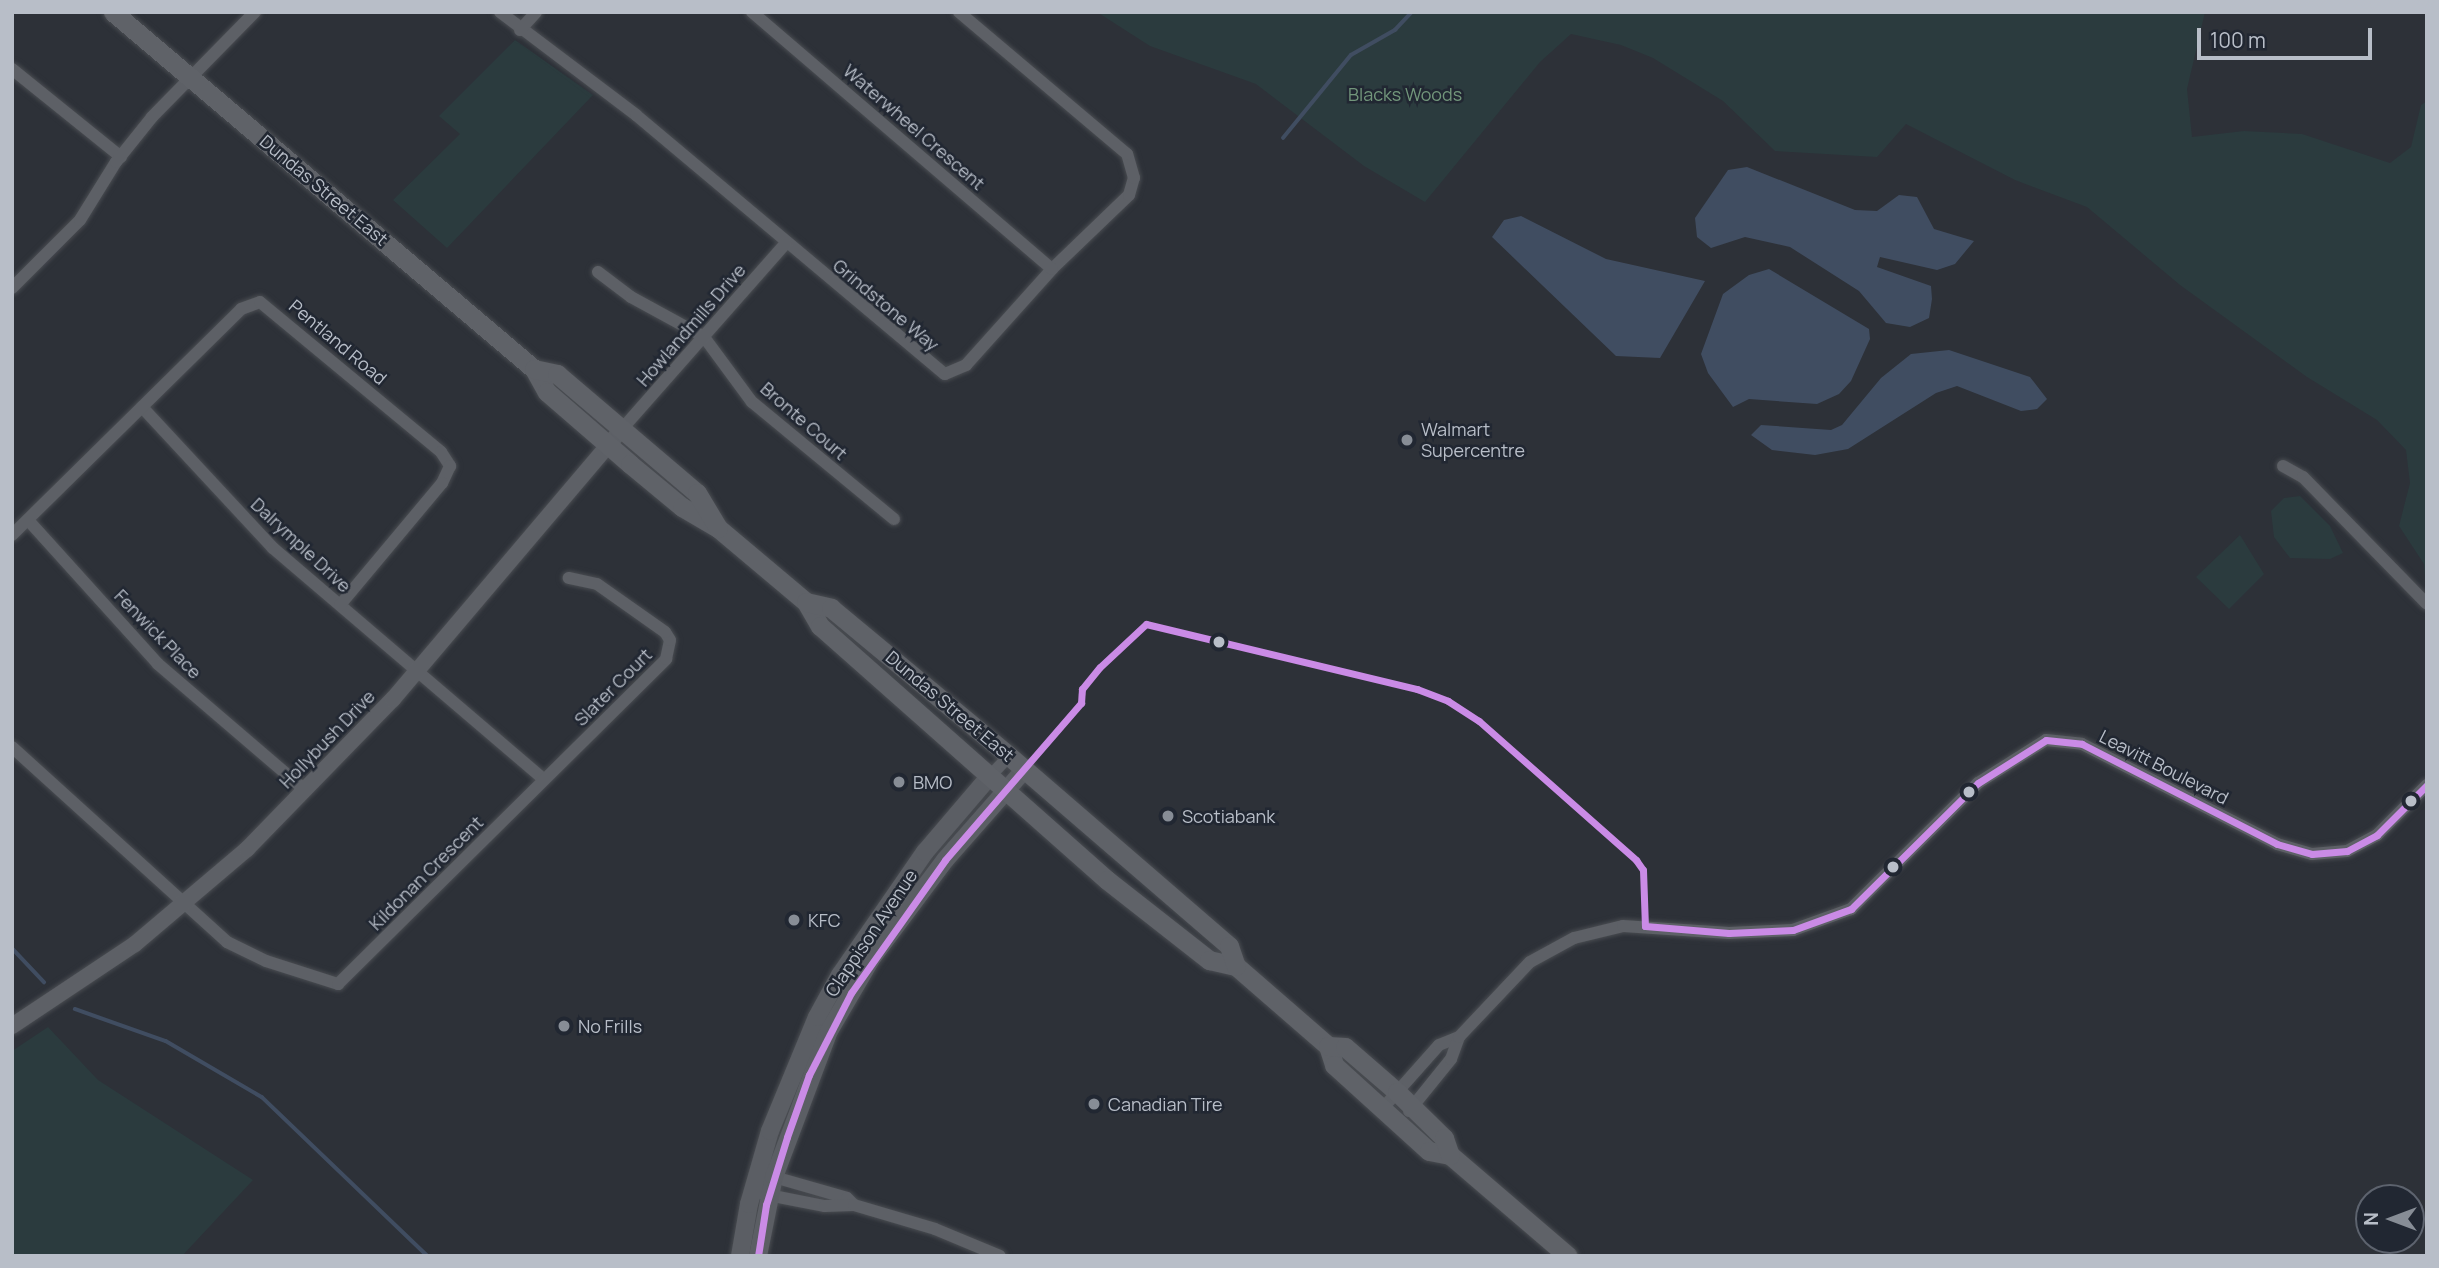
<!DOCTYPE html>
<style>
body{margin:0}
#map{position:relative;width:2439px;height:1268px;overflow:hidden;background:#2d3138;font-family:Manrope,sans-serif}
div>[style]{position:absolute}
.green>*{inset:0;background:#2b3b3e}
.water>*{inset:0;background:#404d61}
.stream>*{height:3.5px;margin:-1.75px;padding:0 1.75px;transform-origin:1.75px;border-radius:1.75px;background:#404d61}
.roads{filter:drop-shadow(0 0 2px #494c51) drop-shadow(0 0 2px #494c51)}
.minor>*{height:12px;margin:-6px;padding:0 6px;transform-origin:6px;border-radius:6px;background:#5d6066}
.tertiary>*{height:16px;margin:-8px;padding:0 8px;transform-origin:8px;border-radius:8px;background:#5d6066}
.secondary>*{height:18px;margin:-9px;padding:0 9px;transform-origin:9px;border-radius:9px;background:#5b5e64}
.primary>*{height:19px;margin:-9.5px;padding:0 9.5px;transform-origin:9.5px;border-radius:9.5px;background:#5f6268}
.bus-1>*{height:7px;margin:-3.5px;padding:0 3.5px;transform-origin:3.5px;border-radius:3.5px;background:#ca8be6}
.dots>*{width:19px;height:19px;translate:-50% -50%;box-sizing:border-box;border:4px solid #212732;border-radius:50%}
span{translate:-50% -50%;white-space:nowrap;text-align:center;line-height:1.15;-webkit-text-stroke:5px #212732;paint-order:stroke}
.park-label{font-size:18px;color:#72967b}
.street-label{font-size:18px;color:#b8bec8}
.poi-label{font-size:18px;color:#b8bec8}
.left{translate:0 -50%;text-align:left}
.frame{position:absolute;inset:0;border:14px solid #b8bec8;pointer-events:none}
.north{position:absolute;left:2355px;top:1184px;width:70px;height:70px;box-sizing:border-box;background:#212732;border:2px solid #5d636e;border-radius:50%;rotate:270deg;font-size:19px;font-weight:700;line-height:28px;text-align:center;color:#b8bec8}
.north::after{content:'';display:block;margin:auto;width:24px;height:32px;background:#878d96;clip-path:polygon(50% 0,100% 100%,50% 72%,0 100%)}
.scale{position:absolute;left:2197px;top:28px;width:175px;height:32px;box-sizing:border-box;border:4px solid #b8bec8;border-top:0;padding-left:9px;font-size:21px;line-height:24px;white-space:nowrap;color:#b8bec8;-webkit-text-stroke:5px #212732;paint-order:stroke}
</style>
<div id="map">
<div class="green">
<i style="clip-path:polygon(1097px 12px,2205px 12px,2187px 89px,2192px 137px,2244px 131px,2302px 134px,2390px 163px,2411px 147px,2421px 105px,2427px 101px,2427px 603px,2424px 564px,2399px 526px,2410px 483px,2406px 450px,2377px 420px,2307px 377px,2180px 285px,2087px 207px,2015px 180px,1906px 124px,1877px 157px,1775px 151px,1723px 101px,1653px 58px,1621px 45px,1571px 34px,1540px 62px,1425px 202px,1364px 166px,1256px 84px,1150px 46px)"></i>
<i style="clip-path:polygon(515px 40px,593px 95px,447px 248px,393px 200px,460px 134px,439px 116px)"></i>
<i style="clip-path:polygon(2300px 496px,2330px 526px,2343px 553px,2330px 559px,2290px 558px,2274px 537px,2271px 511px,2284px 498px)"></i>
<i style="clip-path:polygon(2240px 535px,2264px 574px,2229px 609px,2196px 577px)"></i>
<i style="clip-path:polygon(48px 1027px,98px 1080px,253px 1180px,182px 1256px,12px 1256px,12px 1051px)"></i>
</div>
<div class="water">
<i style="clip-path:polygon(1747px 167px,1855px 210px,1877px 211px,1899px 195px,1917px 197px,1934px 229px,1974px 241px,1955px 264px,1937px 270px,1880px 257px,1877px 267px,1931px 286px,1932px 299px,1929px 318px,1910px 327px,1886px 323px,1859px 291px,1790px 247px,1745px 237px,1711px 248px,1697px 237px,1695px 218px,1728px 170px)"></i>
<i style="clip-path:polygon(1521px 216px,1606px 259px,1705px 281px,1660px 358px,1616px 356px,1492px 237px,1504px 220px)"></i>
<i style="clip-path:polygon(1769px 269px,1869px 329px,1870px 339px,1851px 381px,1839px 394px,1817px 404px,1749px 399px,1733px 407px,1708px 373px,1701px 354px,1723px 294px,1749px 275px)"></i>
<i style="clip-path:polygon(1949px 350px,2030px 377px,2047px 399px,2037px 409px,2021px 411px,1957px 386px,1936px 393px,1848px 449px,1815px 455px,1772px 450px,1751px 435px,1761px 425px,1831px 430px,1842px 425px,1881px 378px,1911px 354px)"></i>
</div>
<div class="stream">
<i style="left:1283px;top:138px;width:107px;rotate:-50.7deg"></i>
<i style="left:1351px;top:55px;width:51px;rotate:-29.6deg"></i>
<i style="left:1395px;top:30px;width:25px;rotate:-47deg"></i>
<i style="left:12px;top:948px;width:47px;rotate:46.7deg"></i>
<i style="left:75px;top:1009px;width:96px;rotate:19.4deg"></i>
<i style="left:166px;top:1041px;width:111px;rotate:30.3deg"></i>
<i style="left:262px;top:1097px;width:230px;rotate:43.8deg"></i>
</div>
<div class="roads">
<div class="minor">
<i style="left:500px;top:12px;width:171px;rotate:37.1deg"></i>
<i style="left:636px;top:115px;width:403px;rotate:40deg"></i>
<i style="left:945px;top:374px;width:23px;rotate:-23deg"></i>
<i style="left:966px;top:365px;width:129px;rotate:-48.1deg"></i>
<i style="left:1052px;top:269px;width:107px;rotate:-43.9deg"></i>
<i style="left:1129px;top:195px;width:18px;rotate:-74deg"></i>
<i style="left:1134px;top:178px;width:25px;rotate:-106deg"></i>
<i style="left:1127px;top:154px;width:220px;rotate:-139.8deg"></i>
<i style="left:752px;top:12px;width:395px;rotate:40.6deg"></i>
<i style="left:520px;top:30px;width:24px;rotate:-48deg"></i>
<i style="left:12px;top:69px;width:140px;rotate:38.9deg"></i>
<i style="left:598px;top:272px;width:41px;rotate:37.1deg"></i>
<i style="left:631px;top:297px;width:83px;rotate:28.7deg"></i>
<i style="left:704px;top:337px;width:81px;rotate:53.6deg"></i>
<i style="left:752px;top:402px;width:184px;rotate:39.5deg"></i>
<i style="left:12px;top:288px;width:96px;rotate:-45deg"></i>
<i style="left:80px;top:220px;width:68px;rotate:-58.2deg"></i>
<i style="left:116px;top:162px;width:58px;rotate:-51.3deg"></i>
<i style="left:152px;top:117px;width:147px;rotate:-45.6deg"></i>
<i style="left:142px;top:407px;width:192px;rotate:47.1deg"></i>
<i style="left:273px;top:548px;width:355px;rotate:40.5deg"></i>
<i style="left:622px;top:429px;width:247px;rotate:-48.6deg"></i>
<i style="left:2283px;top:466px;width:23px;rotate:29deg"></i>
<i style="left:2303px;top:477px;width:177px;rotate:45.7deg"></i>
<i style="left:28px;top:520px;width:194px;rotate:47.9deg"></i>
<i style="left:158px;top:664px;width:194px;rotate:40.6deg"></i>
<i style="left:12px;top:535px;width:322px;rotate:-44.6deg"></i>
<i style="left:241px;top:309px;width:20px;rotate:-20deg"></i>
<i style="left:260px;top:302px;width:235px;rotate:39.6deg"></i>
<i style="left:441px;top:452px;width:17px;rotate:57deg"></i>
<i style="left:450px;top:466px;width:19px;rotate:115deg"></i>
<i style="left:442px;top:483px;width:159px;rotate:129.9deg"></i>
<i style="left:12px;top:747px;width:290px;rotate:42.2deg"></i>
<i style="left:227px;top:942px;width:43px;rotate:26deg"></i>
<i style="left:266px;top:961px;width:76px;rotate:17.7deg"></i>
<i style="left:338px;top:984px;width:462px;rotate:-44.7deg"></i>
<i style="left:666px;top:659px;width:19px;rotate:-78deg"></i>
<i style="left:670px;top:640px;width:9px;rotate:-122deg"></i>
<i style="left:665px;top:632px;width:83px;rotate:-144.8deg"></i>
<i style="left:597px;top:584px;width:29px;rotate:-168deg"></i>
<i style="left:990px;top:776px;width:28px;rotate:-46deg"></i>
<i style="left:1383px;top:1108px;width:84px;rotate:-48.4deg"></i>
<i style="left:1439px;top:1045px;width:22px;rotate:-22deg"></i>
<i style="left:1409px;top:1111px;width:67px;rotate:-51.1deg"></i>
<i style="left:1451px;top:1059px;width:23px;rotate:-70deg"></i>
<i style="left:1459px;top:1037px;width:103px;rotate:-46.6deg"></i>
<i style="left:1530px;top:962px;width:50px;rotate:-28.6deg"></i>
<i style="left:1574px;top:938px;width:50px;rotate:-13.8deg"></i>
<i style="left:1623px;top:926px;width:106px;rotate:3.8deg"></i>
<i style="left:1729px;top:933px;width:64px;rotate:-2.7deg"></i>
<i style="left:1793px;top:930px;width:62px;rotate:-19.9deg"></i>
<i style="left:1851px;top:909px;width:179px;rotate:-44.8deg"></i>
<i style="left:1978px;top:783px;width:80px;rotate:-32.3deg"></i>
<i style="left:2046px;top:740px;width:36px;rotate:6deg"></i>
<i style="left:2082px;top:744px;width:219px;rotate:27.1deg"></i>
<i style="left:2277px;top:844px;width:36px;rotate:16deg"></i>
<i style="left:2312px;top:854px;width:35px;rotate:-5deg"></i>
<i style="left:2347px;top:851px;width:34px;rotate:-28deg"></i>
<i style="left:2377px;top:835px;width:71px;rotate:-45deg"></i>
<i style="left:767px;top:1175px;width:83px;rotate:16deg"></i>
<i style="left:847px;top:1198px;width:10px;rotate:45deg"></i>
<i style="left:763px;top:1194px;width:63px;rotate:11deg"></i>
<i style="left:825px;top:1206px;width:29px;rotate:-2deg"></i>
<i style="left:854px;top:1205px;width:84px;rotate:16.5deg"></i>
<i style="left:935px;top:1229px;width:70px;rotate:22.6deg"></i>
</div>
<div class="tertiary">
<i style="left:12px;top:1026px;width:148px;rotate:-33.7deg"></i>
<i style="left:135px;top:944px;width:147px;rotate:-40.3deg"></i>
<i style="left:247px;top:849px;width:209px;rotate:-45.8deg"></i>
<i style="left:393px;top:699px;width:354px;rotate:-49.7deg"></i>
</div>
<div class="secondary">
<i style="left:740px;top:1256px;width:53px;rotate:-80.2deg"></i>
<i style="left:749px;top:1204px;width:76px;rotate:-74deg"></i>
<i style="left:770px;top:1131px;width:123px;rotate:-67.6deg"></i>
<i style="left:817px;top:1017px;width:48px;rotate:-61.3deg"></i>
<i style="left:840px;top:975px;width:150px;rotate:-55.4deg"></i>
<i style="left:925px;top:852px;width:100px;rotate:-49.5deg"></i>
<i style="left:758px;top:1256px;width:81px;rotate:-78.6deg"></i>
<i style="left:774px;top:1177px;width:156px;rotate:-69.4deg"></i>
<i style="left:829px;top:1031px;width:83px;rotate:-59.7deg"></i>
<i style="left:871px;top:959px;width:124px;rotate:-53.2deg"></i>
<i style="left:945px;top:860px;width:121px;rotate:-48.7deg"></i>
</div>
<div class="primary">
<i style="left:113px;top:12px;width:552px;rotate:40.3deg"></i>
<i style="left:534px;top:369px;width:26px;rotate:61deg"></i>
<i style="left:547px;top:392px;width:110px;rotate:40.9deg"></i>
<i style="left:630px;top:464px;width:67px;rotate:39.6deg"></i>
<i style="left:682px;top:507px;width:42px;rotate:30.3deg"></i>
<i style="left:718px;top:528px;width:115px;rotate:40.1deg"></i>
<i style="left:806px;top:602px;width:28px;rotate:60deg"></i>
<i style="left:820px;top:626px;width:383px;rotate:41.5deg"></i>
<i style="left:1107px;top:880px;width:130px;rotate:38.1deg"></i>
<i style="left:1209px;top:960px;width:28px;rotate:13deg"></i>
<i style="left:1236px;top:966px;width:122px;rotate:41deg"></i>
<i style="left:1328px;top:1046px;width:20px;rotate:72deg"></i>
<i style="left:1334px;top:1065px;width:128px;rotate:42.2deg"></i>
<i style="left:1429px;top:1151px;width:21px;rotate:11deg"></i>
<i style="left:1450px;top:1155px;width:155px;rotate:40.6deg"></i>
<i style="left:534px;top:369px;width:24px;rotate:12deg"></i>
<i style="left:557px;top:374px;width:184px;rotate:40.4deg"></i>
<i style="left:697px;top:493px;width:41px;rotate:59deg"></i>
<i style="left:806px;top:602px;width:26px;rotate:13deg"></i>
<i style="left:831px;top:608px;width:231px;rotate:39.7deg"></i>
<i style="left:1009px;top:756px;width:291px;rotate:40.8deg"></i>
<i style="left:1229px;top:946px;width:21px;rotate:71deg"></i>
<i style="left:1328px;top:1046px;width:17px;rotate:3deg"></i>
<i style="left:1345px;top:1047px;width:69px;rotate:40.9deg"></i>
<i style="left:1397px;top:1092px;width:66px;rotate:44.4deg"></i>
<i style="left:1444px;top:1138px;width:18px;rotate:71deg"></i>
</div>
</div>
<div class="bus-1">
<i style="left:758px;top:1256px;width:52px;rotate:-81.1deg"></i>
<i style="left:766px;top:1205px;width:71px;rotate:-72.8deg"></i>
<i style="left:787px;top:1137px;width:66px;rotate:-70.5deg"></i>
<i style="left:809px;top:1075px;width:92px;rotate:-62.9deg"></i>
<i style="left:851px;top:993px;width:163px;rotate:-54.7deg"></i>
<i style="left:945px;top:860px;width:208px;rotate:-49.1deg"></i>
<i style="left:1081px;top:703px;width:14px;rotate:-86deg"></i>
<i style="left:1082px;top:689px;width:28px;rotate:-51deg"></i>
<i style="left:1100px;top:667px;width:63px;rotate:-43.1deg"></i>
<i style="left:1146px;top:624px;width:279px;rotate:13.5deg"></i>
<i style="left:1417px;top:689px;width:33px;rotate:21deg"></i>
<i style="left:1448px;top:701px;width:37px;rotate:33deg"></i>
<i style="left:1479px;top:721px;width:210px;rotate:41.5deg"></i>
<i style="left:1636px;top:860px;width:12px;rotate:55deg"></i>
<i style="left:1643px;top:870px;width:56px;rotate:88deg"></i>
<i style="left:1645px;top:926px;width:84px;rotate:4.8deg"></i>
<i style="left:1729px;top:933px;width:64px;rotate:-2.7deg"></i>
<i style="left:1793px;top:930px;width:62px;rotate:-19.9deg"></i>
<i style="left:1851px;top:909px;width:179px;rotate:-44.8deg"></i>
<i style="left:1978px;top:783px;width:80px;rotate:-32.3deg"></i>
<i style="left:2046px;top:740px;width:36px;rotate:6deg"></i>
<i style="left:2082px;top:744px;width:219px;rotate:27.1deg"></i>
<i style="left:2277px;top:844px;width:36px;rotate:16deg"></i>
<i style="left:2312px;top:854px;width:35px;rotate:-5deg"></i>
<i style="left:2347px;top:851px;width:34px;rotate:-28deg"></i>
<i style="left:2377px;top:835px;width:71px;rotate:-45deg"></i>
</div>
<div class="dots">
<i style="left:1407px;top:440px;background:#878d96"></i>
<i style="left:1219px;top:642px;background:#b8bec8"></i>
<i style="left:899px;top:782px;background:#878d96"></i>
<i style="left:1969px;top:792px;background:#b8bec8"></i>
<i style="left:2411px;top:801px;background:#b8bec8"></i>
<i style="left:1168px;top:816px;background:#878d96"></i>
<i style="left:1893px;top:867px;background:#b8bec8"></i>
<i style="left:794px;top:920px;background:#878d96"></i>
<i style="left:564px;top:1026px;background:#878d96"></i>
<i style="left:1094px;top:1104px;background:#878d96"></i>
</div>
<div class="park-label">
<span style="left:1405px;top:94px">Blacks Woods</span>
</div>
<div class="street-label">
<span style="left:914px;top:127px;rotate:41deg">Waterwheel Crescent</span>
<span style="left:324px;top:190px;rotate:40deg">Dundas Street East</span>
<span style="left:886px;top:305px;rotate:40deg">Grindstone Way</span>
<span style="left:691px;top:325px;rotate:-49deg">Howlandmills Drive</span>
<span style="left:338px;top:342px;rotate:40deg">Pentland Road</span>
<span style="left:804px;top:421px;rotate:41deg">Bronte Court</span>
<span style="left:301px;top:545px;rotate:43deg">Dalrymple Drive</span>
<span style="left:158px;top:634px;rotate:46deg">Fenwick Place</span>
<span style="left:613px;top:687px;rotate:-45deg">Slater Court</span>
<span style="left:950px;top:706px;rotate:40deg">Dundas Street East</span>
<span style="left:327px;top:739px;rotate:-46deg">Hollybush Drive</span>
<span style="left:2164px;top:767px;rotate:27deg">Leavitt Boulevard</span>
<span style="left:426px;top:873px;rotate:-45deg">Kildonan Crescent</span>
<span style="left:871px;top:933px;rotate:-56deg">Clappison Avenue</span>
</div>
<div class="poi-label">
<span class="left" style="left:1421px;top:440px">Walmart<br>Supercentre</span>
<span class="left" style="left:913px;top:782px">BMO</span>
<span class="left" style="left:1182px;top:816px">Scotiabank</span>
<span class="left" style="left:808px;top:920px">KFC</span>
<span class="left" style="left:578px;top:1026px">No Frills</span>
<span class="left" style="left:1108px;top:1104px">Canadian Tire</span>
</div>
<div class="frame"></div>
<div class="north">N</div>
<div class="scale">100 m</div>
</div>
